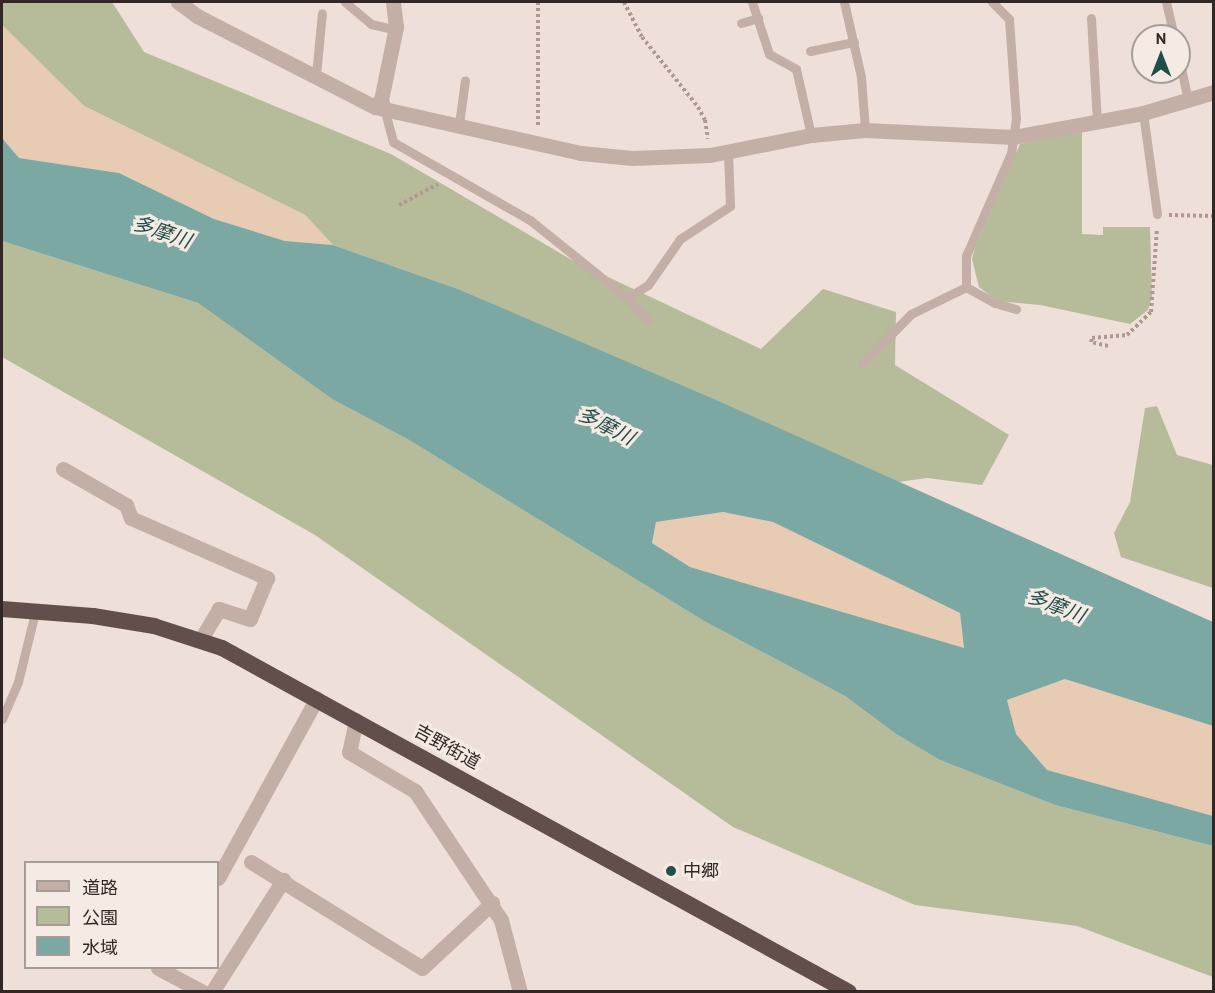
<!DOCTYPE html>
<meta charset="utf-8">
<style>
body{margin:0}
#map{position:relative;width:1215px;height:993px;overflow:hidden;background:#eee0d9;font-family:"PT Sans","Noto Sans JP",sans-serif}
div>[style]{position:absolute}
.green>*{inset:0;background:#b6bb9a}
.sand>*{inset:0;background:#e7cbb2}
.water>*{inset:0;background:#7ba8a2}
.path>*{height:4px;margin-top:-2px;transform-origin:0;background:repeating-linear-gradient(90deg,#b09891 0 3px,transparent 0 6px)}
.service>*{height:9px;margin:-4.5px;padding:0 4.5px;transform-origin:4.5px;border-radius:4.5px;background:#c4afa6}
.minor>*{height:15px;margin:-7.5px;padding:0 7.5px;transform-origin:7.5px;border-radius:7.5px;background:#c4afa6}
.trunk>*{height:16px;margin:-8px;padding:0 8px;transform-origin:8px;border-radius:8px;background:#624f4b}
.dots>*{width:16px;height:16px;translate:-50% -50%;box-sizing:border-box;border:3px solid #f6ebe4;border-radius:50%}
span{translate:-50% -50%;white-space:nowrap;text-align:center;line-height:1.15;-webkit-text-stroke:6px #f6ebe4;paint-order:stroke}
.street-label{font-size:18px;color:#312826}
.poi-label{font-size:18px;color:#312826}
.left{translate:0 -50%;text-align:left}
.water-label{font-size:20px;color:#204e49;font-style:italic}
.frame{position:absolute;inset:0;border:3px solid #312826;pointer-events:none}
.legend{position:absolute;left:24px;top:861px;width:195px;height:108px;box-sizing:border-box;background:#f6ebe4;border:2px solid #a79d98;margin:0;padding:8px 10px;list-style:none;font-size:18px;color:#312826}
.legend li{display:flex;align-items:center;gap:12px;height:30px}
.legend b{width:30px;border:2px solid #a79d98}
.north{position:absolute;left:1131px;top:24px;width:60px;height:60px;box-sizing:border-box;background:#f6ebe4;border:2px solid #a79d98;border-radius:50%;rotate:0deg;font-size:16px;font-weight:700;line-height:24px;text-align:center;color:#312826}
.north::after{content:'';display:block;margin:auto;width:21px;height:27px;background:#204e49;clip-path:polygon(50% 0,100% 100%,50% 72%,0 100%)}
</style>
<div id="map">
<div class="green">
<i style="clip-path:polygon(2px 2px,112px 2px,144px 52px,391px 154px,572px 260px,761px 349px,823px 289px,896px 312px,895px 365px,1009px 435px,982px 485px,927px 478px,899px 482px,458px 289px,333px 245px,305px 215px,84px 106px,2px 25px)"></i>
<i style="clip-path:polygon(1082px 131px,1082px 234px,1103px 235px,1103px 227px,1150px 227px,1152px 297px,1148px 310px,1130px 324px,1040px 305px,997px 301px,979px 287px,972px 259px,975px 248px,1020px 144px)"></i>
<i style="clip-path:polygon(2px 241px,198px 303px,332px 399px,409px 440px,704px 621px,845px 696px,896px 734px,940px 760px,1055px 805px,1213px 846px,1213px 977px,1077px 926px,915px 905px,733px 827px,315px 535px,2px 357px)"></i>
<i style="clip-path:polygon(1157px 406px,1177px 455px,1213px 465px,1213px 588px,1121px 557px,1114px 533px,1130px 502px,1145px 408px)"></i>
</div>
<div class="sand">
<i style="clip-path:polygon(2px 25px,84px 106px,305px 215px,333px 245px,285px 241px,214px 219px,119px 173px,19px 158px,2px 138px)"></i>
<i style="clip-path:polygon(723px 512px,773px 522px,960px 613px,964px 649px,690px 567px,652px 543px,656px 522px)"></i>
<i style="clip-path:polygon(1065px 679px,1213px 726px,1213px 816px,1047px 770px,1016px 734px,1007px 700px)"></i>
</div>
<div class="water">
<i style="clip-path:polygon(evenodd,2px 138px,19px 158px,119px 173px,214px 219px,285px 241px,333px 245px,458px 289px,716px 400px,1213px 622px,1213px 726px,1065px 679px,1007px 700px,1016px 734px,1047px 770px,1213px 816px,1213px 846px,1055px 805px,940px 760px,896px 734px,845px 696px,704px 621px,409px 440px,332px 399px,198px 303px,2px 241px,2px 138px,723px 512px,773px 522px,960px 613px,964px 648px,690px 567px,652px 543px,656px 522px,723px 512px)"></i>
</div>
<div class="path">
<i style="left:538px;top:2px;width:125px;rotate:90deg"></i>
<i style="left:624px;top:2px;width:39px;rotate:63deg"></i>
<i style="left:642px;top:37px;width:90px;rotate:51.3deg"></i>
<i style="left:698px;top:107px;width:15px;rotate:62deg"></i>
<i style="left:705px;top:120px;width:19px;rotate:81deg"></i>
<i style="left:399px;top:205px;width:44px;rotate:-28.3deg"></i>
<i style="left:1169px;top:215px;width:45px;rotate:1.3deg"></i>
<i style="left:1108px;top:346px;width:17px;rotate:-167deg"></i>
<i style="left:1091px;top:342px;width:4px;rotate:-76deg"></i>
<i style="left:1092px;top:338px;width:35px;rotate:-5deg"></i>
<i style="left:1127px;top:335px;width:33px;rotate:-44deg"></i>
<i style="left:1151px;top:312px;width:84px;rotate:-85.9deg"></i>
</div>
<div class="service">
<i style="left:345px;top:2px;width:34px;rotate:40deg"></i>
<i style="left:371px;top:24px;width:26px;rotate:13deg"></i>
<i style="left:752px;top:2px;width:55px;rotate:71.9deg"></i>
<i style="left:769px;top:54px;width:31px;rotate:29deg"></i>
<i style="left:796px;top:69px;width:68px;rotate:77.2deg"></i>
<i style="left:844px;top:2px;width:77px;rotate:77.2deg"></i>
<i style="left:861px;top:77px;width:53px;rotate:85.7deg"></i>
<i style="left:992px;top:2px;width:24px;rotate:45deg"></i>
<i style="left:1009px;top:19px;width:99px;rotate:86deg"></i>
<i style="left:1016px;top:118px;width:35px;rotate:98deg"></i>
<i style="left:1011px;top:153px;width:112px;rotate:113.6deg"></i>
<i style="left:966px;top:256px;width:31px;rotate:90deg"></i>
<i style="left:966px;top:287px;width:33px;rotate:29deg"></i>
<i style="left:995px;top:303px;width:22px;rotate:16deg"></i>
<i style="left:1166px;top:2px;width:35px;rotate:77deg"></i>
<i style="left:1091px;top:18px;width:104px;rotate:86.7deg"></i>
<i style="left:741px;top:23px;width:18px;rotate:-16deg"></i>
<i style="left:810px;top:51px;width:45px;rotate:-11.6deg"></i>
<i style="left:1179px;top:59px;width:42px;rotate:77.6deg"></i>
<i style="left:316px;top:75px;width:62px;rotate:-84.5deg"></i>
<i style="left:384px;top:108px;width:35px;rotate:75deg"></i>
<i style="left:393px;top:142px;width:158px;rotate:29.7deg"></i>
<i style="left:530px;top:220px;width:124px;rotate:38.8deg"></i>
<i style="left:627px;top:298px;width:30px;rotate:48deg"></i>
<i style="left:1143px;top:113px;width:102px;rotate:82.1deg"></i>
<i style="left:459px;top:124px;width:44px;rotate:-82.2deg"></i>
<i style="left:627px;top:298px;width:25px;rotate:-32deg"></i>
<i style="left:648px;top:285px;width:56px;rotate:-55.2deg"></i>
<i style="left:680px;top:239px;width:60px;rotate:-33.4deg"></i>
<i style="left:730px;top:206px;width:54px;rotate:-92.1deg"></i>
<i style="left:862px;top:364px;width:70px;rotate:-45.6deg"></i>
<i style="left:911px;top:314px;width:61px;rotate:-26.1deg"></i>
<i style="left:2px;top:719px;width:40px;rotate:-66.6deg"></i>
<i style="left:18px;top:682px;width:72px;rotate:-76.3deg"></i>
</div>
<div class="minor">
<i style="left:178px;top:2px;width:24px;rotate:36deg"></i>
<i style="left:197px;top:16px;width:200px;rotate:27.1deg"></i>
<i style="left:375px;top:107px;width:211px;rotate:12.6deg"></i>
<i style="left:581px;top:153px;width:51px;rotate:5.6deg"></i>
<i style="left:632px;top:158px;width:78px;rotate:-2.2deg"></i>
<i style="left:710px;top:155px;width:103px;rotate:-11.2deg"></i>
<i style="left:811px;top:135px;width:54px;rotate:-5.3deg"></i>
<i style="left:865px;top:130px;width:149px;rotate:2.7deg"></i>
<i style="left:1014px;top:137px;width:131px;rotate:-10.5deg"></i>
<i style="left:1143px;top:113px;width:74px;rotate:-16.5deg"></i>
<i style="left:384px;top:108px;width:9px;rotate:-111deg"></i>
<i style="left:381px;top:100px;width:75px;rotate:-78.4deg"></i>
<i style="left:396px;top:27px;width:25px;rotate:-97deg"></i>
<i style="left:63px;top:469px;width:73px;rotate:29.7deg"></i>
<i style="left:126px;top:505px;width:14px;rotate:69deg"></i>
<i style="left:131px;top:518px;width:149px;rotate:23.8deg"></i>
<i style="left:267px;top:578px;width:44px;rotate:112.5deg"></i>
<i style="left:250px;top:619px;width:33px;rotate:-162deg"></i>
<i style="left:219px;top:609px;width:35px;rotate:121deg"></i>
<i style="left:356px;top:720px;width:33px;rotate:102deg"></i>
<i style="left:349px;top:752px;width:77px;rotate:30.6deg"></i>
<i style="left:415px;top:791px;width:155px;rotate:56.3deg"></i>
<i style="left:501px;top:920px;width:74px;rotate:75.2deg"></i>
<i style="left:251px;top:862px;width:201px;rotate:31.8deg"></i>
<i style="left:422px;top:968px;width:96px;rotate:-42.9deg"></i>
<i style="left:218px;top:878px;width:205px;rotate:-61.2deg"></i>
<i style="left:158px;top:968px;width:51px;rotate:28.1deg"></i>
<i style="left:212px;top:992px;width:133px;rotate:-57.6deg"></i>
</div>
<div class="trunk">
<i style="left:2px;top:609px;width:91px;rotate:4.4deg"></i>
<i style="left:93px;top:616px;width:62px;rotate:9.3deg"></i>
<i style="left:154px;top:626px;width:71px;rotate:17.9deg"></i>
<i style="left:222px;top:648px;width:715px;rotate:28.75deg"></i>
</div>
<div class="dots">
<i style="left:671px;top:871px;background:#204e49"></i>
</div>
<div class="street-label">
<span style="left:447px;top:747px;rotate:29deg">吉野街道</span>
</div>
<div class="poi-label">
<span class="left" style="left:683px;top:871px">中郷</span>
</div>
<div class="water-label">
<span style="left:162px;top:232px;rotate:19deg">多摩川</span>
<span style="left:606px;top:426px;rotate:27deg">多摩川</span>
<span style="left:1056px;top:606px;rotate:21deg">多摩川</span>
</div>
<div class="frame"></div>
<ul class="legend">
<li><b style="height:8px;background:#c4afa6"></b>道路</li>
<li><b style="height:16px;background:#b6bb9a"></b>公園</li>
<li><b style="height:16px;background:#7ba8a2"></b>水域</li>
</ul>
<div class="north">N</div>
</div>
